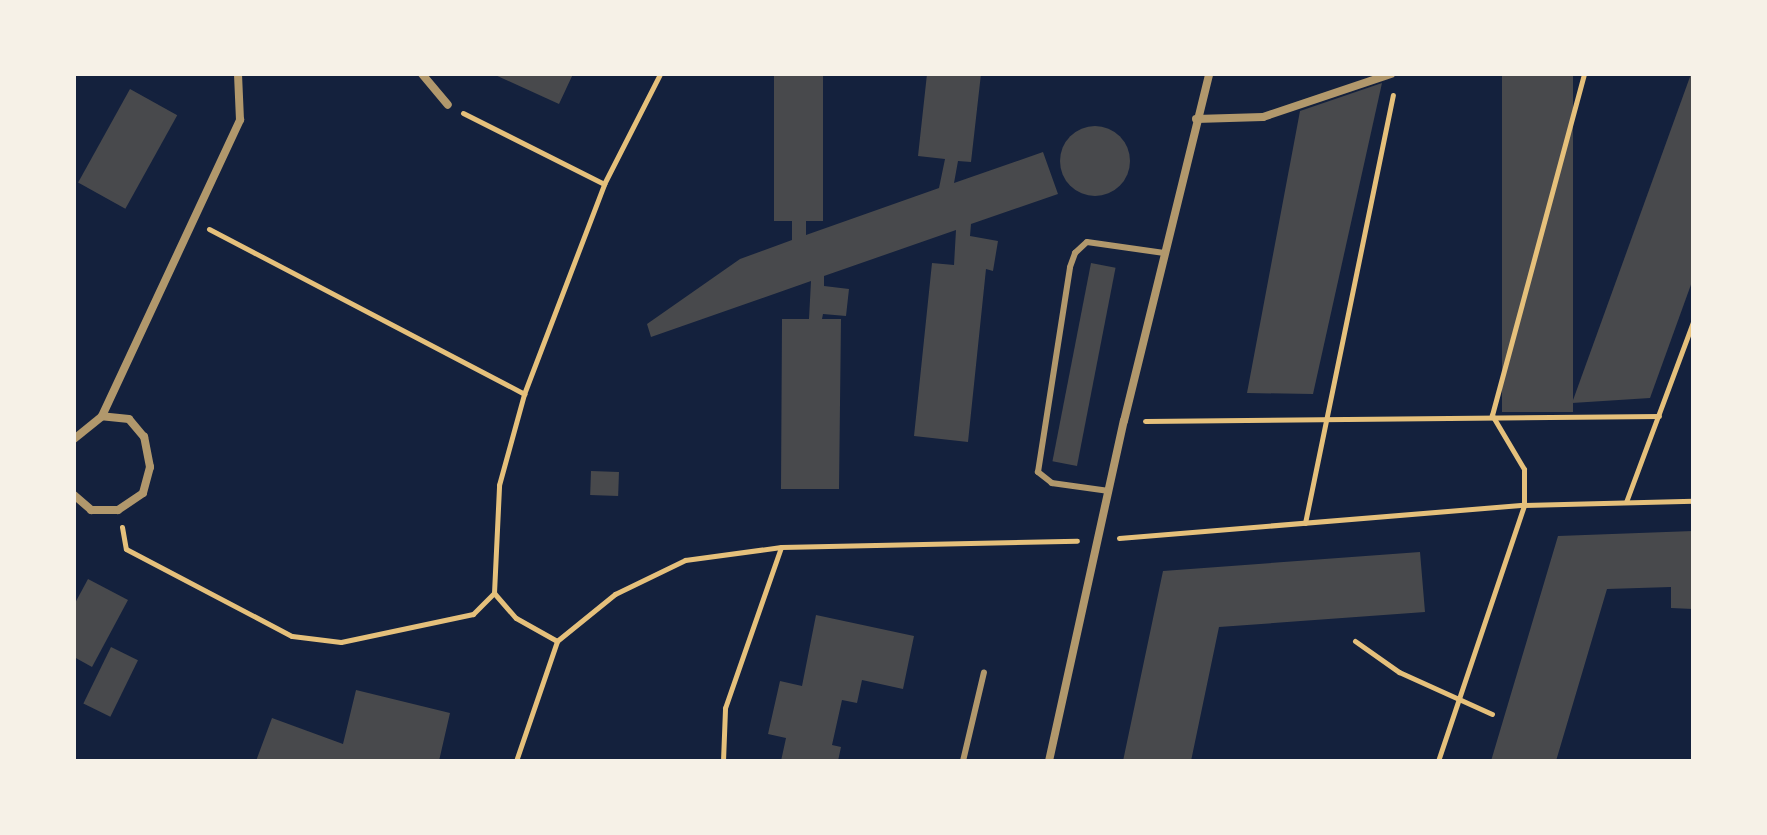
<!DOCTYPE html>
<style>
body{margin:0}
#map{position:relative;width:1767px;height:835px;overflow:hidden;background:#14213d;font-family:"Fira Sans Condensed",sans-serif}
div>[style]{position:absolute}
.building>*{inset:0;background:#48494c;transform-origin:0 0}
.round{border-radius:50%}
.path>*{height:5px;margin:-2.5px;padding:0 2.5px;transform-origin:2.5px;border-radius:2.5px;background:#e5c07b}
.service>*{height:6px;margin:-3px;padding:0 3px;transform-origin:3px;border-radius:3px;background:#b1986c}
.minor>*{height:8px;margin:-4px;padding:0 4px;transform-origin:4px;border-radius:4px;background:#b1986c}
span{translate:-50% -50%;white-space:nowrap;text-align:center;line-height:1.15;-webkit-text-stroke:6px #f6f1e7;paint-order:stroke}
.frame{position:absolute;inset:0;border:76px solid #f6f1e7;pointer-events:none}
</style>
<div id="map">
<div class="building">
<i style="clip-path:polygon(493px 74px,573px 74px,559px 104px)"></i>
<i style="clip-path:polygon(774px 74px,823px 74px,823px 221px,806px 221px,806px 235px,939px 188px,945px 159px,918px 156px,927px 74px,981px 74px,971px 162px,958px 161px,954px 183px,1043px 152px,1058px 194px,971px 224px,970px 236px,998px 241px,993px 271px,986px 269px,968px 442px,914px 436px,932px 263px,954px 265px,956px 230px,824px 276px,824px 286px,849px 289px,846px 316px,823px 314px,822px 319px,841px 319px,839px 489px,781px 489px,782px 319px,809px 319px,811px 281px,651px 337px,647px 324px,740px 259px,792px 240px,792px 221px,774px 221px)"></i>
<i style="left:1502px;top:74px;width:71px;height:338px"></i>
<i style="clip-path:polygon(1691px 74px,1693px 279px,1650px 398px,1572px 403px)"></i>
<i style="clip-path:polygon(1382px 83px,1313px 394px,1247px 393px,1300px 111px)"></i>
<i style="left:130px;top:89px;width:54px;height:107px;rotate:29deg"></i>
<i class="round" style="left:1060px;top:126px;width:70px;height:70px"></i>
<i style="left:1091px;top:263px;width:25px;height:202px;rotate:11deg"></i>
<i style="left:591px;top:471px;width:28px;height:24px;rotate:2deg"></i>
<i style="clip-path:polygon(1693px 531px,1693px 609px,1671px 608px,1671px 587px,1607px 589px,1556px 761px,1491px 761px,1558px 536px)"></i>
<i style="clip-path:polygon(1420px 552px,1425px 612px,1219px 627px,1191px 761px,1123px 761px,1163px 571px)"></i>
<i style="clip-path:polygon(88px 579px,128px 600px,92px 667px,74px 657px,74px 605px)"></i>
<i style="clip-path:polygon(816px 615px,914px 636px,903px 689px,862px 680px,857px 703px,842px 700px,832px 745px,841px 747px,838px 761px,781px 761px,786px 738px,768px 734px,780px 681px,802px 686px)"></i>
<i style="left:111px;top:647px;width:30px;height:63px;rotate:26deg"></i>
<i style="clip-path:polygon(356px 690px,450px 713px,439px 761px,256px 761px,272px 718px,343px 744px)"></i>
</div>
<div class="path">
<i style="left:463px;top:113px;width:158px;rotate:26.7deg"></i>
<i style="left:209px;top:229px;width:356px;rotate:27.6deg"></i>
<i style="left:1145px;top:421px;width:514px;rotate:-0.56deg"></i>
<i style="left:1626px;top:502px;width:192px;rotate:-69.6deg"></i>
<i style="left:1305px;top:523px;width:437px;rotate:-78.4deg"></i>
<i style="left:122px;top:527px;width:22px;rotate:80deg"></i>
<i style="left:126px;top:549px;width:187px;rotate:27.7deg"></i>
<i style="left:292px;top:636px;width:49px;rotate:7deg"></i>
<i style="left:341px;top:642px;width:135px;rotate:-12deg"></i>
<i style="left:473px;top:614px;width:30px;rotate:-45deg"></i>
<i style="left:494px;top:593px;width:108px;rotate:-87.3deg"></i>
<i style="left:499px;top:485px;width:94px;rotate:-74.6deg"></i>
<i style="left:524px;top:394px;width:225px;rotate:-69.1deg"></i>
<i style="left:604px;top:184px;width:123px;rotate:-63deg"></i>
<i style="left:1119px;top:538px;width:406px;rotate:-4.7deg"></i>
<i style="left:1524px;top:505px;width:169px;rotate:-1.4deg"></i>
<i style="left:494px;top:593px;width:33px;rotate:49deg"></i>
<i style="left:516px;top:618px;width:47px;rotate:29.3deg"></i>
<i style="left:1355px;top:641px;width:54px;rotate:35.2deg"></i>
<i style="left:1399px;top:672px;width:102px;rotate:24.3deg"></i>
<i style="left:516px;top:761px;width:127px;rotate:-71.1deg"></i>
<i style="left:557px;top:641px;width:75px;rotate:-39deg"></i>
<i style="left:615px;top:594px;width:78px;rotate:-25.9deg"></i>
<i style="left:685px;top:560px;width:97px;rotate:-7.7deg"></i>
<i style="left:781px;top:547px;width:296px;rotate:-1.2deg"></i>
<i style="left:723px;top:761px;width:53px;rotate:-87.8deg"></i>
<i style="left:725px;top:708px;width:170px;rotate:-70.8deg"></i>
<i style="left:1438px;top:761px;width:270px;rotate:-71.4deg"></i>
<i style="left:1524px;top:505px;width:36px;rotate:-90deg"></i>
<i style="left:1524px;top:469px;width:63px;rotate:-120.7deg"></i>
<i style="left:1492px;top:415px;width:353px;rotate:-74.9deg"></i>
</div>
<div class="service">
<i style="left:1109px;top:491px;width:58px;rotate:-172deg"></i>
<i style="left:1052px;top:483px;width:18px;rotate:-142deg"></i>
<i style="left:1038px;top:472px;width:207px;rotate:-81.1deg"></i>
<i style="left:1070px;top:267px;width:15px;rotate:-70deg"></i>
<i style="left:1075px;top:253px;width:16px;rotate:-43deg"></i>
<i style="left:1087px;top:242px;width:78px;rotate:8.1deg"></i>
<i style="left:963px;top:761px;width:91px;rotate:-76.7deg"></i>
</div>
<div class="minor">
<i style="left:422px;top:74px;width:40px;rotate:50deg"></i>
<i style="left:1196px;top:119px;width:67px;rotate:-1.7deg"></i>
<i style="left:1263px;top:117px;width:135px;rotate:-18.6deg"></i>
<i style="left:74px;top:439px;width:36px;rotate:-39deg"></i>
<i style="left:102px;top:416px;width:327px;rotate:-65deg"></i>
<i style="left:240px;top:120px;width:46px;rotate:-92.5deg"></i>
<i style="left:74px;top:495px;width:23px;rotate:41deg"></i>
<i style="left:91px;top:510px;width:27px"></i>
<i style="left:118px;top:510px;width:30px;rotate:-34deg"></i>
<i style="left:143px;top:493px;width:27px;rotate:-75deg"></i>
<i style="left:150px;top:467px;width:31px;rotate:-101deg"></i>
<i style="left:144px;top:437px;width:23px;rotate:-130deg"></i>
<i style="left:129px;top:419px;width:27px;rotate:-174deg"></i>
<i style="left:1049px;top:761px;width:348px;rotate:-77.6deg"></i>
<i style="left:1124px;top:421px;width:357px;rotate:-76.2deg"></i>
</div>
<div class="frame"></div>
</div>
